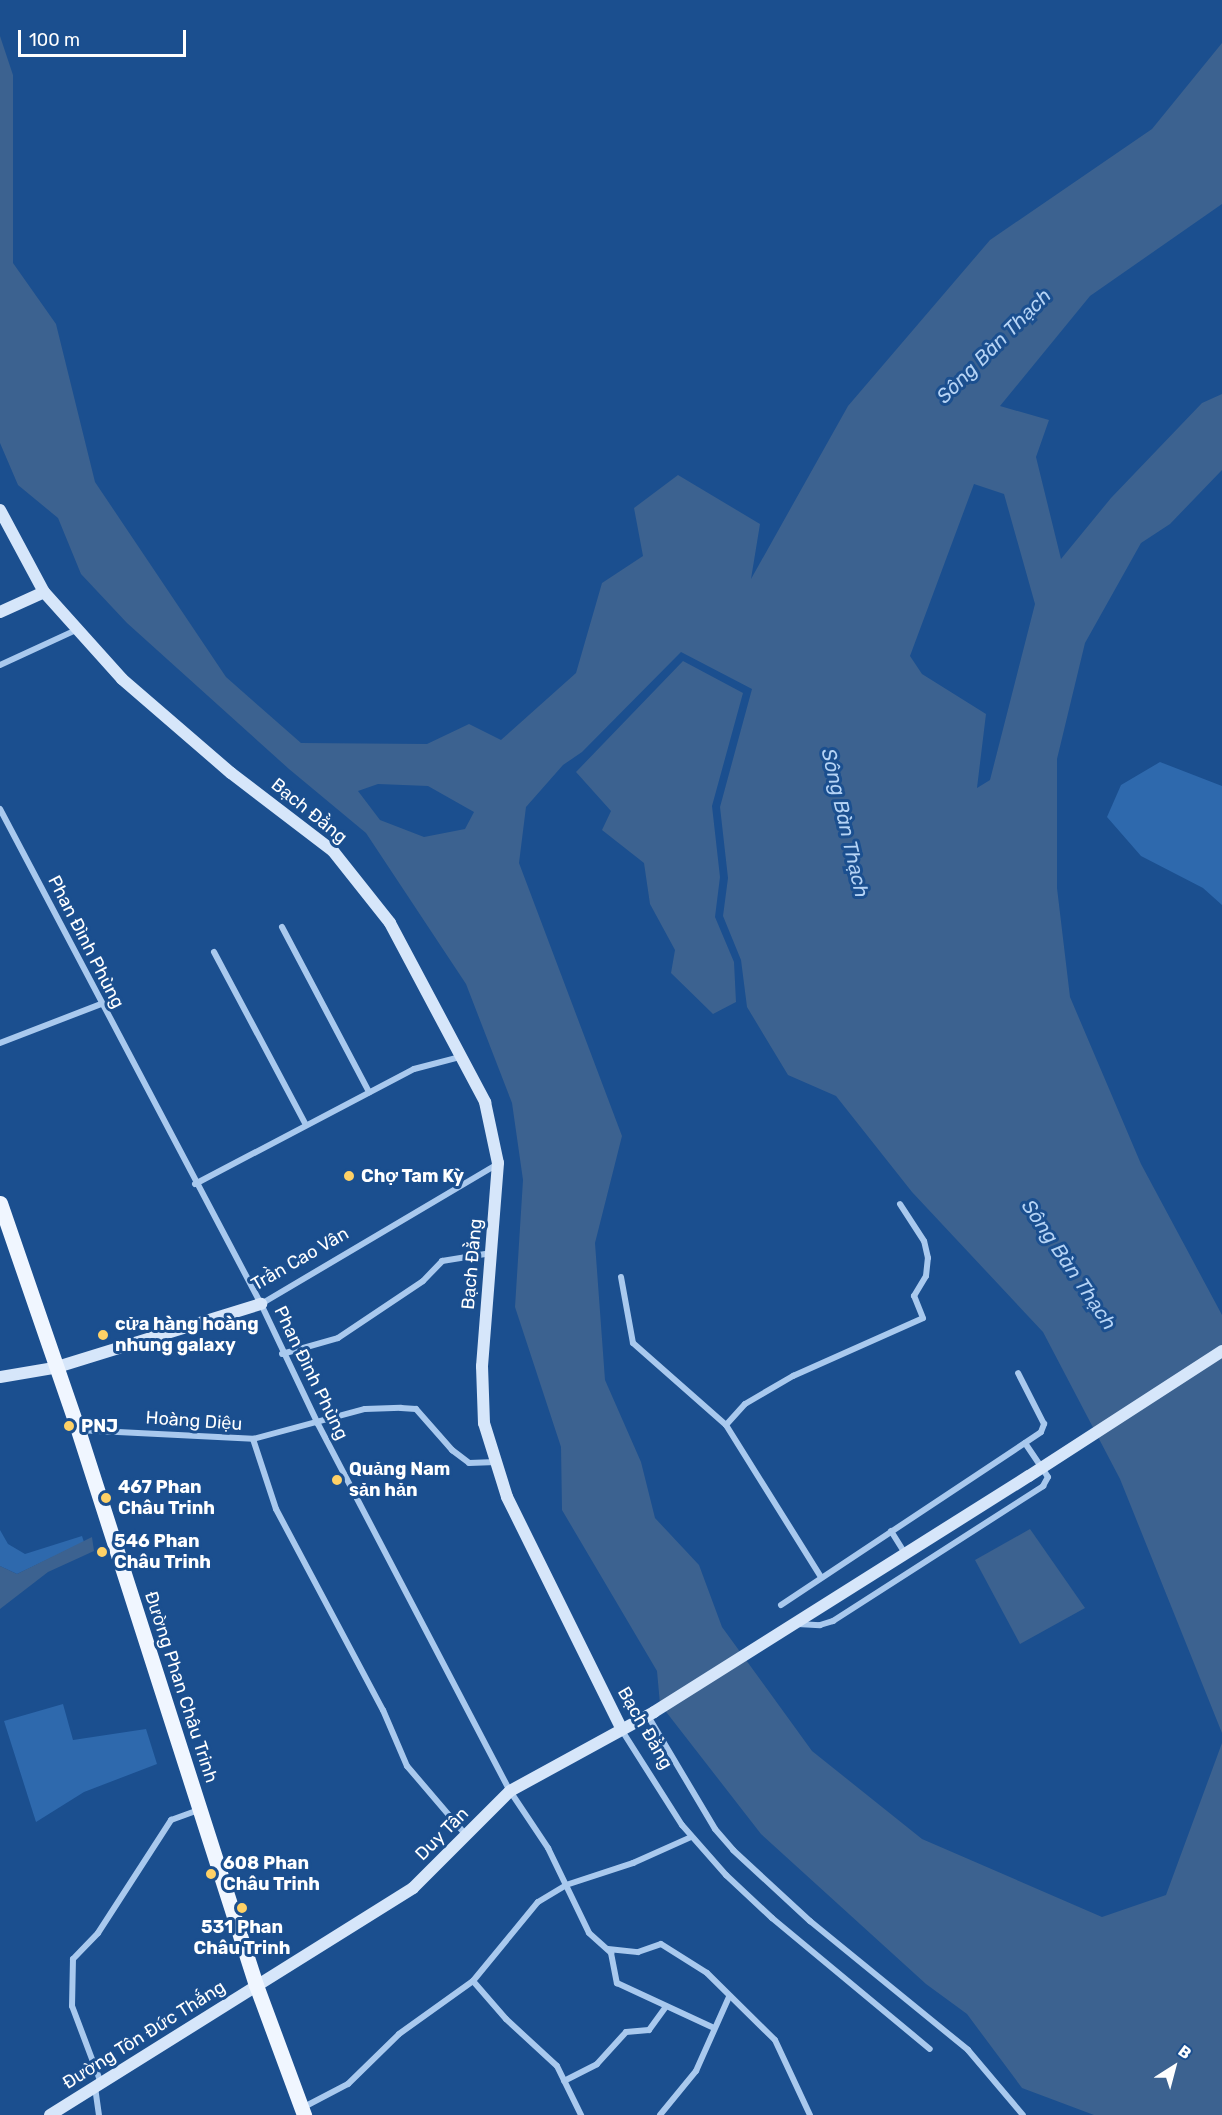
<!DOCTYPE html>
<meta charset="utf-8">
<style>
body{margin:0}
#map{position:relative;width:1222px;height:2115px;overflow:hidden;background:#1b4f8f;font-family:Rubik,sans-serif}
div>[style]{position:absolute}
.green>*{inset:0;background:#2e69ad}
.water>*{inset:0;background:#3c6290}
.street>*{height:6px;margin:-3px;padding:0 3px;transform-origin:3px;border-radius:3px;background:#a9c9ee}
.secondary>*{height:12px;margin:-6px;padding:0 6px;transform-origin:6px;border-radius:6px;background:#d6e6fa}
.primary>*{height:15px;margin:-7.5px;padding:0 7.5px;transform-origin:7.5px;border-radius:7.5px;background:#f0f6ff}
.secondary-bridge>*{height:12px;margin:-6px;padding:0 6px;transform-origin:6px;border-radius:6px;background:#d6e6fa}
.dots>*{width:16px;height:16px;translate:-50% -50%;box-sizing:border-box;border:3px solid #1b4f8f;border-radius:50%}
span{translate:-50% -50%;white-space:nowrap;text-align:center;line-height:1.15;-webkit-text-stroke:6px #1b4f8f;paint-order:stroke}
.street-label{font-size:18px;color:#fff}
.poi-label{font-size:18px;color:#fff;font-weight:700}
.left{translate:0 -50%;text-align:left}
.water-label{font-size:20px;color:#b5d3f5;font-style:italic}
.north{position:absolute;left:1144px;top:2037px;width:60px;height:60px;-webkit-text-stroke:4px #1b4f8f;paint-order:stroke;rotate:36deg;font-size:16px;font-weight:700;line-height:24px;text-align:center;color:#fff}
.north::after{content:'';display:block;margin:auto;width:21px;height:27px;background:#fff;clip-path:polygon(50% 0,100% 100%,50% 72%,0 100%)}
.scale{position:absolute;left:18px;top:30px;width:168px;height:27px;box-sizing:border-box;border:3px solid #fff;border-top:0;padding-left:8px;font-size:18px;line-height:21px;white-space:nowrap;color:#fff;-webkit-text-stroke:4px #1b4f8f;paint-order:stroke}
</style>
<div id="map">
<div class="green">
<i style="clip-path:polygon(1160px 762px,1222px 786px,1222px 905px,1203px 888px,1141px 856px,1107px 817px,1121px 785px)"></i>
<i style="clip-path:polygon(0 1530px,8px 1544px,25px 1554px,82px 1536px,84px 1542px,17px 1574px,0 1566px)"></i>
<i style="clip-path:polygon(63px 1704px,73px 1740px,146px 1729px,157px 1764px,84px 1792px,36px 1822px,4px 1721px)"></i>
</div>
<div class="water">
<i style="clip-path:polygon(evenodd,0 36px,13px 75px,13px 263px,56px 324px,95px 482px,226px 677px,301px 743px,427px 744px,469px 724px,501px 740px,576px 673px,602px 583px,643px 556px,634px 508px,678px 475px,760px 524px,751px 579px,848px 406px,990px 240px,1152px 129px,1222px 43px,1222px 204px,1090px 296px,1000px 406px,1049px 420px,1036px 457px,1061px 559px,1111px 498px,1202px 403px,1222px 394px,1222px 470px,1170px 524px,1141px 543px,1085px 643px,1057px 759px,1057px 888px,1070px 997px,1141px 1164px,1222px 1315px,1222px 1733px,1120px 1479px,1043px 1332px,912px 1192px,836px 1096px,788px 1075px,747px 1007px,741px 960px,723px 916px,728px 878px,720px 807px,752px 689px,681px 652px,582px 752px,563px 765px,526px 807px,519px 863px,622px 1136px,595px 1243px,605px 1380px,641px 1462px,655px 1518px,699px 1565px,722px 1627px,812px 1751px,922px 1839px,1102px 1917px,1166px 1895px,1222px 1743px,1222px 2115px,1094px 2115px,1022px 2088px,967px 2014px,926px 1984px,761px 1834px,660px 1704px,657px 1671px,562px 1510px,561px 1447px,515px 1307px,523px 1180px,512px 1103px,466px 984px,366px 833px,289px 769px,127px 623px,81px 574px,58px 518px,18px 485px,0 443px,0 36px,974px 484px,1004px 494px,1035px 604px,990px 780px,977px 788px,986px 714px,922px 674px,910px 656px,974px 484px,0 36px,378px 784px,428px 786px,474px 812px,465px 829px,424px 837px,380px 820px,358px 791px,378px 784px)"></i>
<i style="clip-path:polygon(683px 661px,743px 693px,712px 806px,720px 877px,715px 917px,734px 962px,736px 1002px,713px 1014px,671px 973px,675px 950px,650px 904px,644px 863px,602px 830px,611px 811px,576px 772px)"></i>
<i style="clip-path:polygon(1030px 1529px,1085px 1608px,1020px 1644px,975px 1560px)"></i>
<i style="clip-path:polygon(92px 1537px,94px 1551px,48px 1572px,0 1609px,0 1566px,17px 1574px)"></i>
</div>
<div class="street">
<i style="left:0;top:665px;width:84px;rotate:-24.7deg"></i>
<i style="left:0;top:809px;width:560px;rotate:62.2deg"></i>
<i style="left:261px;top:1304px;width:133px;rotate:64.6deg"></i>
<i style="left:318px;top:1424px;width:414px;rotate:62.4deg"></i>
<i style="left:510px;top:1791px;width:69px;rotate:56.3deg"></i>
<i style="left:548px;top:1848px;width:94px;rotate:64.2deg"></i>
<i style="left:589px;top:1933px;width:30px;rotate:42deg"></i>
<i style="left:611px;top:1953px;width:31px;rotate:79deg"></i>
<i style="left:617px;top:1983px;width:107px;rotate:24.9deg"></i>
<i style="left:282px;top:927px;width:187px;rotate:62.2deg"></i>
<i style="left:214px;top:952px;width:196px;rotate:62deg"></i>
<i style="left:0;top:1043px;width:108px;rotate:-21.1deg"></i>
<i style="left:195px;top:1184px;width:247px;rotate:-27.7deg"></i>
<i style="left:414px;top:1069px;width:48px;rotate:-14.6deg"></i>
<i style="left:621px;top:1277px;width:67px;rotate:79.7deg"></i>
<i style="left:633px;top:1343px;width:124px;rotate:41.4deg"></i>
<i style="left:726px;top:1425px;width:179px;rotate:58deg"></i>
<i style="left:261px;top:1304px;width:275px;rotate:-30.6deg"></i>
<i style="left:282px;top:1354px;width:58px;rotate:-15.9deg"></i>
<i style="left:338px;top:1338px;width:102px;rotate:-33.8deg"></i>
<i style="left:423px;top:1281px;width:28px;rotate:-46deg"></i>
<i style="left:442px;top:1261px;width:50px;rotate:-9.3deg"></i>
<i style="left:726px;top:1425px;width:28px;rotate:-48deg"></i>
<i style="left:745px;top:1404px;width:56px;rotate:-30.3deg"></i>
<i style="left:793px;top:1376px;width:142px;rotate:-24deg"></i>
<i style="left:923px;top:1318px;width:24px;rotate:-112deg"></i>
<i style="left:914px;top:1296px;width:23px;rotate:-59deg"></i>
<i style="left:926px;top:1276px;width:18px;rotate:-84deg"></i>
<i style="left:928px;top:1258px;width:17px;rotate:-103deg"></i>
<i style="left:924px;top:1241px;width:44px;rotate:-123deg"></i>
<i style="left:78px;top:1430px;width:175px;rotate:2.9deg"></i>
<i style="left:253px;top:1439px;width:116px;rotate:-15deg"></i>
<i style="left:365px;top:1409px;width:36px;rotate:-2deg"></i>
<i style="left:401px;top:1408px;width:15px;rotate:4deg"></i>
<i style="left:416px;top:1409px;width:55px;rotate:48.7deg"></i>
<i style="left:452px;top:1450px;width:21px;rotate:37deg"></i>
<i style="left:469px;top:1463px;width:27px;rotate:-2deg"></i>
<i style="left:253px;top:1439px;width:74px;rotate:71.8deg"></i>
<i style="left:276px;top:1509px;width:228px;rotate:62deg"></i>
<i style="left:383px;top:1710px;width:61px;rotate:66.8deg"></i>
<i style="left:407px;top:1766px;width:91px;rotate:49.5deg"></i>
<i style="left:891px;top:1531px;width:28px;rotate:58deg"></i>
<i style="left:781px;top:1605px;width:312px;rotate:-33.6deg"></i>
<i style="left:1041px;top:1432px;width:9px;rotate:-69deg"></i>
<i style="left:1044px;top:1424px;width:57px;rotate:-117deg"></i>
<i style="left:798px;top:1624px;width:22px;rotate:3deg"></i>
<i style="left:820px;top:1625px;width:14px;rotate:-17deg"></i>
<i style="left:833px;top:1621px;width:250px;rotate:-32.7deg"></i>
<i style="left:1043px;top:1486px;width:10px;rotate:-61deg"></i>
<i style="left:1048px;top:1477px;width:41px;rotate:-124.1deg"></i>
<i style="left:648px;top:1716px;width:131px;rotate:59.3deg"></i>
<i style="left:715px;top:1829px;width:28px;rotate:49deg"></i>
<i style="left:733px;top:1850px;width:105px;rotate:42.7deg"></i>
<i style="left:810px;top:1921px;width:204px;rotate:39.2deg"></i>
<i style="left:968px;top:2050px;width:85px;rotate:49.8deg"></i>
<i style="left:621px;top:1729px;width:114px;rotate:57.6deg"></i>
<i style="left:682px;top:1825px;width:67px;rotate:48.7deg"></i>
<i style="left:726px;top:1875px;width:63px;rotate:43.1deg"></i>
<i style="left:772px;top:1918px;width:205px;rotate:39.7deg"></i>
<i style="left:608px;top:1949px;width:30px;rotate:6deg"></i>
<i style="left:638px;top:1952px;width:24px;rotate:-19deg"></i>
<i style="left:661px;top:1944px;width:54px;rotate:32.2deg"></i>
<i style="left:707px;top:1973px;width:95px;rotate:44.6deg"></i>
<i style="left:775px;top:2040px;width:83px;rotate:65deg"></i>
<i style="left:473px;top:1981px;width:50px;rotate:49deg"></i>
<i style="left:506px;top:2019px;width:69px;rotate:42.7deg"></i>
<i style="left:557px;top:2066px;width:55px;rotate:63.9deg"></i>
<i style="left:564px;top:2081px;width:37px;rotate:-27deg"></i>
<i style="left:597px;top:2064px;width:43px;rotate:-47.8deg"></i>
<i style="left:626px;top:2032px;width:23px;rotate:-5deg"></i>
<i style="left:649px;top:2030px;width:29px;rotate:-54deg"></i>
<i style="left:101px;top:2083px;width:82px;rotate:-110.6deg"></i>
<i style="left:72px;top:2006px;width:47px;rotate:-88.8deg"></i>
<i style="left:73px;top:1959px;width:36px;rotate:-46deg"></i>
<i style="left:98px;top:1933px;width:135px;rotate:-57.1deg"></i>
<i style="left:171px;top:1820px;width:30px;rotate:-20deg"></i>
<i style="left:95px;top:2087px;width:28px;rotate:82deg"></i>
<i style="left:302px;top:2108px;width:52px;rotate:-27.6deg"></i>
<i style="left:348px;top:2084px;width:71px;rotate:-44.4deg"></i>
<i style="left:399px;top:2034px;width:91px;rotate:-35.6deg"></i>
<i style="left:473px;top:1981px;width:102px;rotate:-50.6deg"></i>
<i style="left:538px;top:1902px;width:33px;rotate:-31deg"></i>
<i style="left:566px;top:1885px;width:71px;rotate:-18.2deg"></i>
<i style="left:633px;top:1863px;width:64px;rotate:-24.1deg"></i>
<i style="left:660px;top:2115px;width:57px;rotate:-50.7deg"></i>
<i style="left:696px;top:2071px;width:81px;rotate:-66deg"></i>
</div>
<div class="secondary">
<i style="left:0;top:510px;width:93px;rotate:61.8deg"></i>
<i style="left:44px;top:592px;width:117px;rotate:48.1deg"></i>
<i style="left:122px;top:679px;width:144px;rotate:40.8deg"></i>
<i style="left:231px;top:773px;width:128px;rotate:37.4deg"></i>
<i style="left:333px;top:851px;width:92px;rotate:51.6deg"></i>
<i style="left:390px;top:923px;width:203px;rotate:62deg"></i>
<i style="left:485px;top:1102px;width:62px;rotate:78deg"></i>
<i style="left:498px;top:1163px;width:204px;rotate:94.5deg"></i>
<i style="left:482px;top:1366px;width:57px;rotate:88deg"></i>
<i style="left:484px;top:1423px;width:77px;rotate:72.7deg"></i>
<i style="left:507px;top:1497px;width:258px;rotate:63.7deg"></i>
<i style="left:0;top:612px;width:48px;rotate:-24.4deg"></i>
<i style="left:0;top:1377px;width:55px;rotate:-9.5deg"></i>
<i style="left:54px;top:1368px;width:217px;rotate:-17.2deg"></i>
<i style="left:50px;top:2115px;width:428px;rotate:-32deg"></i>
<i style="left:413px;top:1888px;width:137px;rotate:-45deg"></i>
<i style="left:510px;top:1791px;width:164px;rotate:-28.7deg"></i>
<i style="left:654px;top:1712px;width:443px;rotate:-32.2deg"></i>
</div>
<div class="primary">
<i style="left:0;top:1203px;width:240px;rotate:71deg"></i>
<i style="left:78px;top:1430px;width:583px;rotate:72.22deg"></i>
<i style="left:256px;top:1985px;width:139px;rotate:69.7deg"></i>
</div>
<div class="secondary-bridge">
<i style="left:1029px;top:1476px;width:230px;rotate:-32.9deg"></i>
</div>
<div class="dots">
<i style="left:349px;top:1176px;background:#ffd166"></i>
<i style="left:103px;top:1335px;background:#ffd166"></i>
<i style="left:69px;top:1426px;background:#ffd166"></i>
<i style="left:337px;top:1480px;background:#ffd166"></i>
<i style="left:106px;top:1498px;background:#ffd166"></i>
<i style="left:102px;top:1552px;background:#ffd166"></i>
<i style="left:211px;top:1874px;background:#ffd166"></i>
<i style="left:242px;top:1908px;background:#ffd166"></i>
</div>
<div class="street-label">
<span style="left:309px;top:811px;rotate:39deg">Bạch Đằng</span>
<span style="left:86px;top:942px;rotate:63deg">Phan Đình Phùng</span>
<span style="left:300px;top:1259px;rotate:-30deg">Trần Cao Vân</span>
<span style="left:472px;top:1264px;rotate:-85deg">Bạch Đằng</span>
<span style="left:311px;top:1373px;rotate:64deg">Phan Đình Phùng</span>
<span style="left:194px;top:1421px;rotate:4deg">Hoàng Diệu</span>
<span style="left:181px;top:1687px;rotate:72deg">Đường Phan Châu Trinh</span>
<span style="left:645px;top:1728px;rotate:60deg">Bạch Đằng</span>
<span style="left:442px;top:1834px;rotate:-45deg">Duy Tân</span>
<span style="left:144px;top:2035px;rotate:-32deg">Đường Tôn Đức Thắng</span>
</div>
<div class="poi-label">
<span class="left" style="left:361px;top:1176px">Chợ Tam Kỳ</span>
<span class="left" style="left:115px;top:1335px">cửa hàng hoàng<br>nhung galaxy</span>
<span class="left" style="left:81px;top:1426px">PNJ</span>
<span class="left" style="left:349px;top:1480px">Quảng Nam<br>sản hản</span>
<span class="left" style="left:118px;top:1498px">467 Phan<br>Châu Trinh</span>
<span class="left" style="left:114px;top:1552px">546 Phan<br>Châu Trinh</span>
<span class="left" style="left:223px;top:1874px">608 Phan<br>Châu Trinh</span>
<span style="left:242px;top:1938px">531 Phan<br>Châu Trinh</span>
</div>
<div class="water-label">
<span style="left:994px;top:346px;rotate:-45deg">Sông Bàn Thạch</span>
<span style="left:845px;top:823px;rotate:77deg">Sông Bàn Thạch</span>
<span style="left:1069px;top:1265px;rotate:56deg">Sông Bàn Thạch</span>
</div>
<div class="north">B</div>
<div class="scale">100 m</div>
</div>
